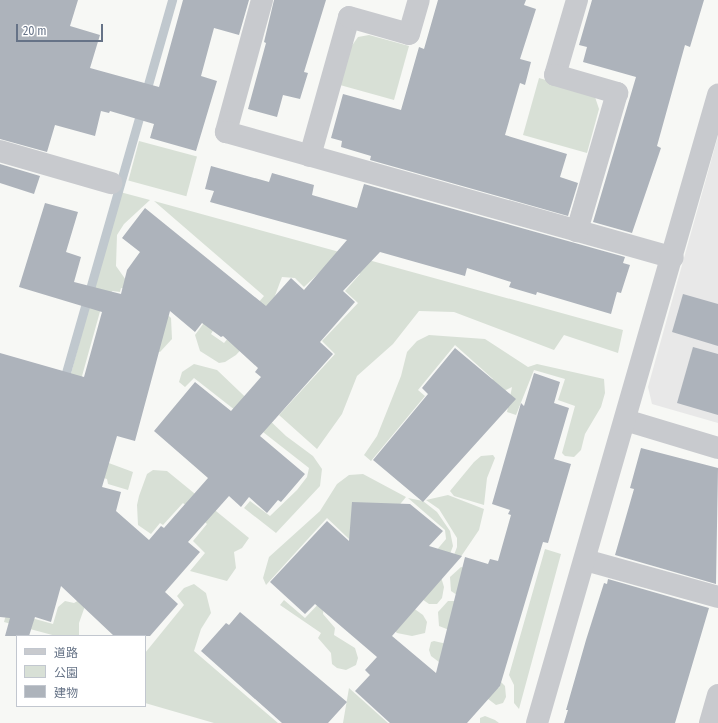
<!DOCTYPE html>
<meta charset="utf-8">
<style>
body{margin:0}
#map{position:relative;width:718px;height:723px;overflow:hidden;background:#f7f8f5;font-family:"Fira Sans Condensed","Noto Sans JP",sans-serif}
div>[style]{position:absolute}
.built>*{inset:0;background:#e8e8e8}
.green>*{inset:0;background:#d8e0d6;transform-origin:0 0}
.stream>*{height:9px;margin:-4.5px;padding:0 4.5px;transform-origin:4.5px;border-radius:4.5px;background:#c0c8ce}
.building>*{inset:0;background:#adb3bb}
.minor>*{height:22px;margin:-11px;padding:0 11px;transform-origin:11px;border-radius:11px;background:#c8cace}
span{translate:-50% -50%;white-space:nowrap;text-align:center;line-height:1.15;-webkit-text-stroke:4px #fff;paint-order:stroke}
.legend{position:absolute;left:16px;top:635px;width:130px;height:72px;box-sizing:border-box;background:#fff;border:1px solid #c2c7cf;margin:0;padding:5px 7px;list-style:none;font-size:12px;color:#667387}
.legend li{display:flex;align-items:center;gap:8px;height:20px}
.legend b{width:20px;border:1px solid #c2c7cf}
.scale{position:absolute;left:16px;top:24px;width:87px;height:18px;box-sizing:border-box;border:2px solid #667387;border-top:0;padding-left:5px;font-size:12px;line-height:14px;white-space:nowrap;color:#667387;-webkit-text-stroke:3px #fff;paint-order:stroke}
</style>
<div id="map">
<div class="built">
<i style="clip-path:polygon(718px 136px,718px 423px,652px 404px,648px 387px)"></i>
</div>
<div class="green">
<i style="clip-path:polygon(369px 35px,409px 46px,394px 100px,340px 85px,351px 47px,358px 37px)"></i>
<i style="clip-path:polygon(539px 78px,584px 91px,595px 97px,599px 109px,587px 153px,523px 135px)"></i>
<i style="left:139px;top:141px;width:60px;height:41px;rotate:15deg"></i>
<i style="clip-path:polygon(120px 192px,150px 200px,124px 224px,117px 235px,116px 266px,133px 290px,121px 288px,120px 292px,112px 291px,106px 308px,101px 308px,22px 591px,28px 617px,53px 624px,58px 607px,65px 601px,74px 603px,79px 600px,85px 606px,79px 623px,79px 636px,56px 636px,4px 622px)"></i>
<i style="clip-path:polygon(154px 201px,623px 330px,618px 353px,564px 335px,554px 350px,454px 312px,419px 311px,393px 344px,357px 376px,342px 414px,317px 449px,279px 415px,335px 354px,322px 341px,358px 303px,345px 291px,360px 274px,338px 255px,304px 287px,295px 278px,282px 277px,264px 325px,236px 355px,225px 362px,219px 363px,200px 351px,195px 335px,206px 320px,217px 324px,211px 334px,224px 343px,264px 296px)"></i>
<i style="clip-path:polygon(146px 294px,171px 318px,172px 339px,160px 352px,147px 349px)"></i>
<i style="clip-path:polygon(429px 335px,485px 339px,528px 367px,537px 364px,604px 379px,605px 393px,601px 407px,585px 434px,581px 450px,574px 457px,565px 456px,562px 453px,575px 406px,558px 400px,565px 379px,534px 370px,516px 415px,507px 412px,512px 387px,506px 390px,493px 409px,479px 396px,493px 379px,455px 345px,418px 390px,425px 396px,371px 461px,364px 455px,377px 436px,401px 376px,407px 352px,417px 341px)"></i>
<i style="clip-path:polygon(194px 364px,217px 370px,286px 436px,313px 456px,322px 469px,320px 486px,276px 533px,244px 508px,250px 501px,270px 516px,297px 490px,307px 477px,309px 468px,194px 378px,185px 387px,179px 382px,182px 372px)"></i>
<i style="clip-path:polygon(493px 455px,495px 458px,487px 478px,484px 505px,454px 496px,450px 491px,474px 462px,481px 456px)"></i>
<i style="clip-path:polygon(106px 462px,133px 472px,128px 490px,108px 484px,107px 479px,100px 477px)"></i>
<i style="clip-path:polygon(153px 470px,167px 471px,249px 538px,242px 548px,234px 552px,236px 568px,227px 581px,190px 571px,205px 553px,193px 541px,207px 524px,183px 503px,163px 525px,160px 523px,151px 534px,138px 525px,137px 505px,139px 496px,147px 474px)"></i>
<i style="clip-path:polygon(363px 474px,406px 497px,370px 541px,368px 557px,327px 518px,266px 585px,263px 578px,269px 557px,320px 511px,337px 484px,349px 475px)"></i>
<i style="clip-path:polygon(448px 495px,484px 509px,479px 530px,460px 558px,451px 563px,457px 547px,457px 538px,439px 509px,426px 500px)"></i>
<i style="clip-path:polygon(408px 498px,423px 501px,437px 512px,450px 531px,453px 546px,450px 554px,435px 552px,446px 539px,445px 530px)"></i>
<i style="clip-path:polygon(545px 549px,561px 554px,519px 709px,514px 703px,514px 685px,509px 675px)"></i>
<i style="clip-path:polygon(461px 567px,466px 568px,457px 595px,451px 591px,450px 577px)"></i>
<i style="clip-path:polygon(441px 577px,444px 587px,442px 598px,437px 604px,429px 604px,409px 590px)"></i>
<i style="clip-path:polygon(194px 584px,206px 593px,211px 613px,201px 629px,194px 651px,278px 723px,214px 723px,145px 703px,145px 653px,184px 605px,177px 596px,184px 588px)"></i>
<i style="clip-path:polygon(325px 597px,323px 614px,335px 628px,334px 635px,355px 648px,358px 658px,356px 665px,346px 670px,337px 668px,332px 664px,331px 653px,318px 638px,321px 633px,280px 605px,284px 600px,305px 618px)"></i>
<i style="clip-path:polygon(402px 600px,423px 615px,427px 622px,425px 633px,412px 636px,397px 633px,383px 621px)"></i>
<i style="clip-path:polygon(448px 601px,454px 601px,462px 635px,439px 626px,438px 612px)"></i>
<i style="clip-path:polygon(434px 641px,460px 647px,463px 677px,499px 688px,501px 682px,505px 686px,506px 697px,503px 703px,496px 705px,431px 656px,429px 650px,431px 642px)"></i>
<i style="clip-path:polygon(349px 688px,388px 723px,343px 723px)"></i>
<i style="clip-path:polygon(485px 716px,495px 720px,499px 723px,480px 723px,480px 718px)"></i>
</div>
<div class="stream">
<i style="left:145px;top:95px;width:99px;rotate:-74.1deg"></i>
<i style="left:63px;top:383px;width:287px;rotate:-74deg"></i>
</div>
<div class="building">
<i style="clip-path:polygon(0 0,78px 0,70px 26px,100px 35px,90px 68px,159px 87px,183px 0,249px 0,239px 35px,214px 28px,201px 76px,217px 81px,196px 151px,150px 138px,154px 124px,110px 111px,109px 113px,101px 111px,95px 136px,55px 125px,47px 152px,0 139px)"></i>
<i style="clip-path:polygon(274px 0,326px 0,304px 72px,308px 73px,300px 99px,283px 95px,277px 117px,248px 109px,266px 43px,264px 42px)"></i>
<i style="clip-path:polygon(438px 0,526px 0,524px 5px,536px 9px,520px 59px,531px 62px,525px 85px,520px 83px,505px 135px,567px 154px,560px 177px,578px 183px,568px 216px,370px 160px,371px 156px,341px 147px,342px 141px,331px 138px,343px 94px,401px 110px,419px 47px,424px 49px)"></i>
<i style="clip-path:polygon(592px 0,704px 0,690px 47px,685px 45px,657px 146px,661px 148px,632px 233px,593px 222px,636px 77px,583px 62px,587px 47px,579px 45px)"></i>
<i style="clip-path:polygon(0 164px,40px 176px,34px 194px,0 183px)"></i>
<i style="clip-path:polygon(evenodd,211px 166px,269px 182px,272px 173px,314px 185px,312px 195px,357px 208px,364px 184px,625px 257px,623px 263px,630px 265px,621px 293px,617px 292px,611px 314px,537px 292px,536px 295px,509px 287px,511px 282px,467px 268px,465px 276px,380px 252px,343px 291px,355px 302px,320px 342px,333px 354px,260px 436px,305px 474px,281px 502px,278px 500px,267px 513px,249px 497px,241px 507px,229px 496px,188px 542px,200px 552px,165px 592px,178px 604px,150px 636px,114px 636px,61px 586px,51px 622px,35px 617px,29px 636px,5px 636px,10px 618px,0 617px,0 353px,84px 377px,102px 312px,19px 287px,45px 203px,78px 212px,66px 252px,81px 257px,74px 282px,121px 294px,127px 270px,140px 252px,122px 238px,145px 208px,266px 306px,291px 278px,304px 290px,347px 240px,210px 202px,214px 191px,205px 189px,211px 166px,170px 311px,195px 332px,202px 323px,221px 337px,223px 336px,258px 368px,255px 372px,261px 377px,231px 411px,195px 382px,154px 431px,208px 478px,164px 528px,161px 526px,149px 540px,116px 511px,121px 492px,102px 487px,117px 436px,135px 441px,170px 311px)"></i>
<i style="clip-path:polygon(683px 294px,718px 304px,718px 346px,672px 332px)"></i>
<i style="clip-path:polygon(693px 347px,718px 354px,718px 415px,677px 403px)"></i>
<i style="clip-path:polygon(455px 348px,516px 399px,423px 502px,373px 460px,428px 394px,422px 388px)"></i>
<i style="clip-path:polygon(534px 373px,560px 382px,554px 403px,569px 408px,554px 459px,571px 464px,548px 543px,543px 542px,500px 686px,467px 723px,390px 723px,355px 691px,370px 675px,365px 670px,377px 657px,315px 604px,305px 614px,270px 582px,327px 521px,349px 541px,352px 502px,410px 504px,443px 531px,429px 546px,462px 556px,392px 636px,436px 673px,465px 557px,488px 564px,490px 559px,498px 561px,511px 515px,508px 514px,510px 510px,492px 504px,521px 403px,524px 406px)"></i>
<i style="clip-path:polygon(641px 448px,718px 468px,716px 584px,615px 555px,634px 489px,630px 488px)"></i>
<i style="clip-path:polygon(608px 579px,709px 608px,675px 723px,564px 723px,568px 710px,566px 710px,586px 640px,604px 583px,607px 584px)"></i>
<i style="clip-path:polygon(240px 612px,347px 702px,328px 723px,282px 723px,201px 651px,226px 623px,229px 625px)"></i>
</div>
<div class="minor">
<i style="left:262px;top:0;width:137px;rotate:105.3deg"></i>
<i style="left:226px;top:132px;width:464px;rotate:15.7deg"></i>
<i style="left:577px;top:0;width:78px;rotate:106.3deg"></i>
<i style="left:555px;top:75px;width:65px;rotate:16.2deg"></i>
<i style="left:617px;top:93px;width:144px;rotate:106.2deg"></i>
<i style="left:0;top:151px;width:116px;rotate:16.1deg"></i>
<i style="left:310px;top:156px;width:144px;rotate:-74.3deg"></i>
<i style="left:349px;top:17px;width:62px;rotate:15.8deg"></i>
<i style="left:409px;top:34px;width:35px;rotate:-74deg"></i>
<i style="left:625px;top:420px;width:97px;rotate:16.8deg"></i>
<i style="left:585px;top:560px;width:138px;rotate:15.5deg"></i>
<i style="left:537px;top:723px;width:654px;rotate:-73.92deg"></i>
<i style="left:710px;top:723px;width:29px;rotate:-74deg"></i>
</div>
<ul class="legend">
<li><b style="height:5px;background:#c8cace"></b>道路</li>
<li><b style="height:11px;background:#d8e0d6"></b>公園</li>
<li><b style="height:11px;background:#adb3bb"></b>建物</li>
</ul>
<div class="scale">20 m</div>
</div>
